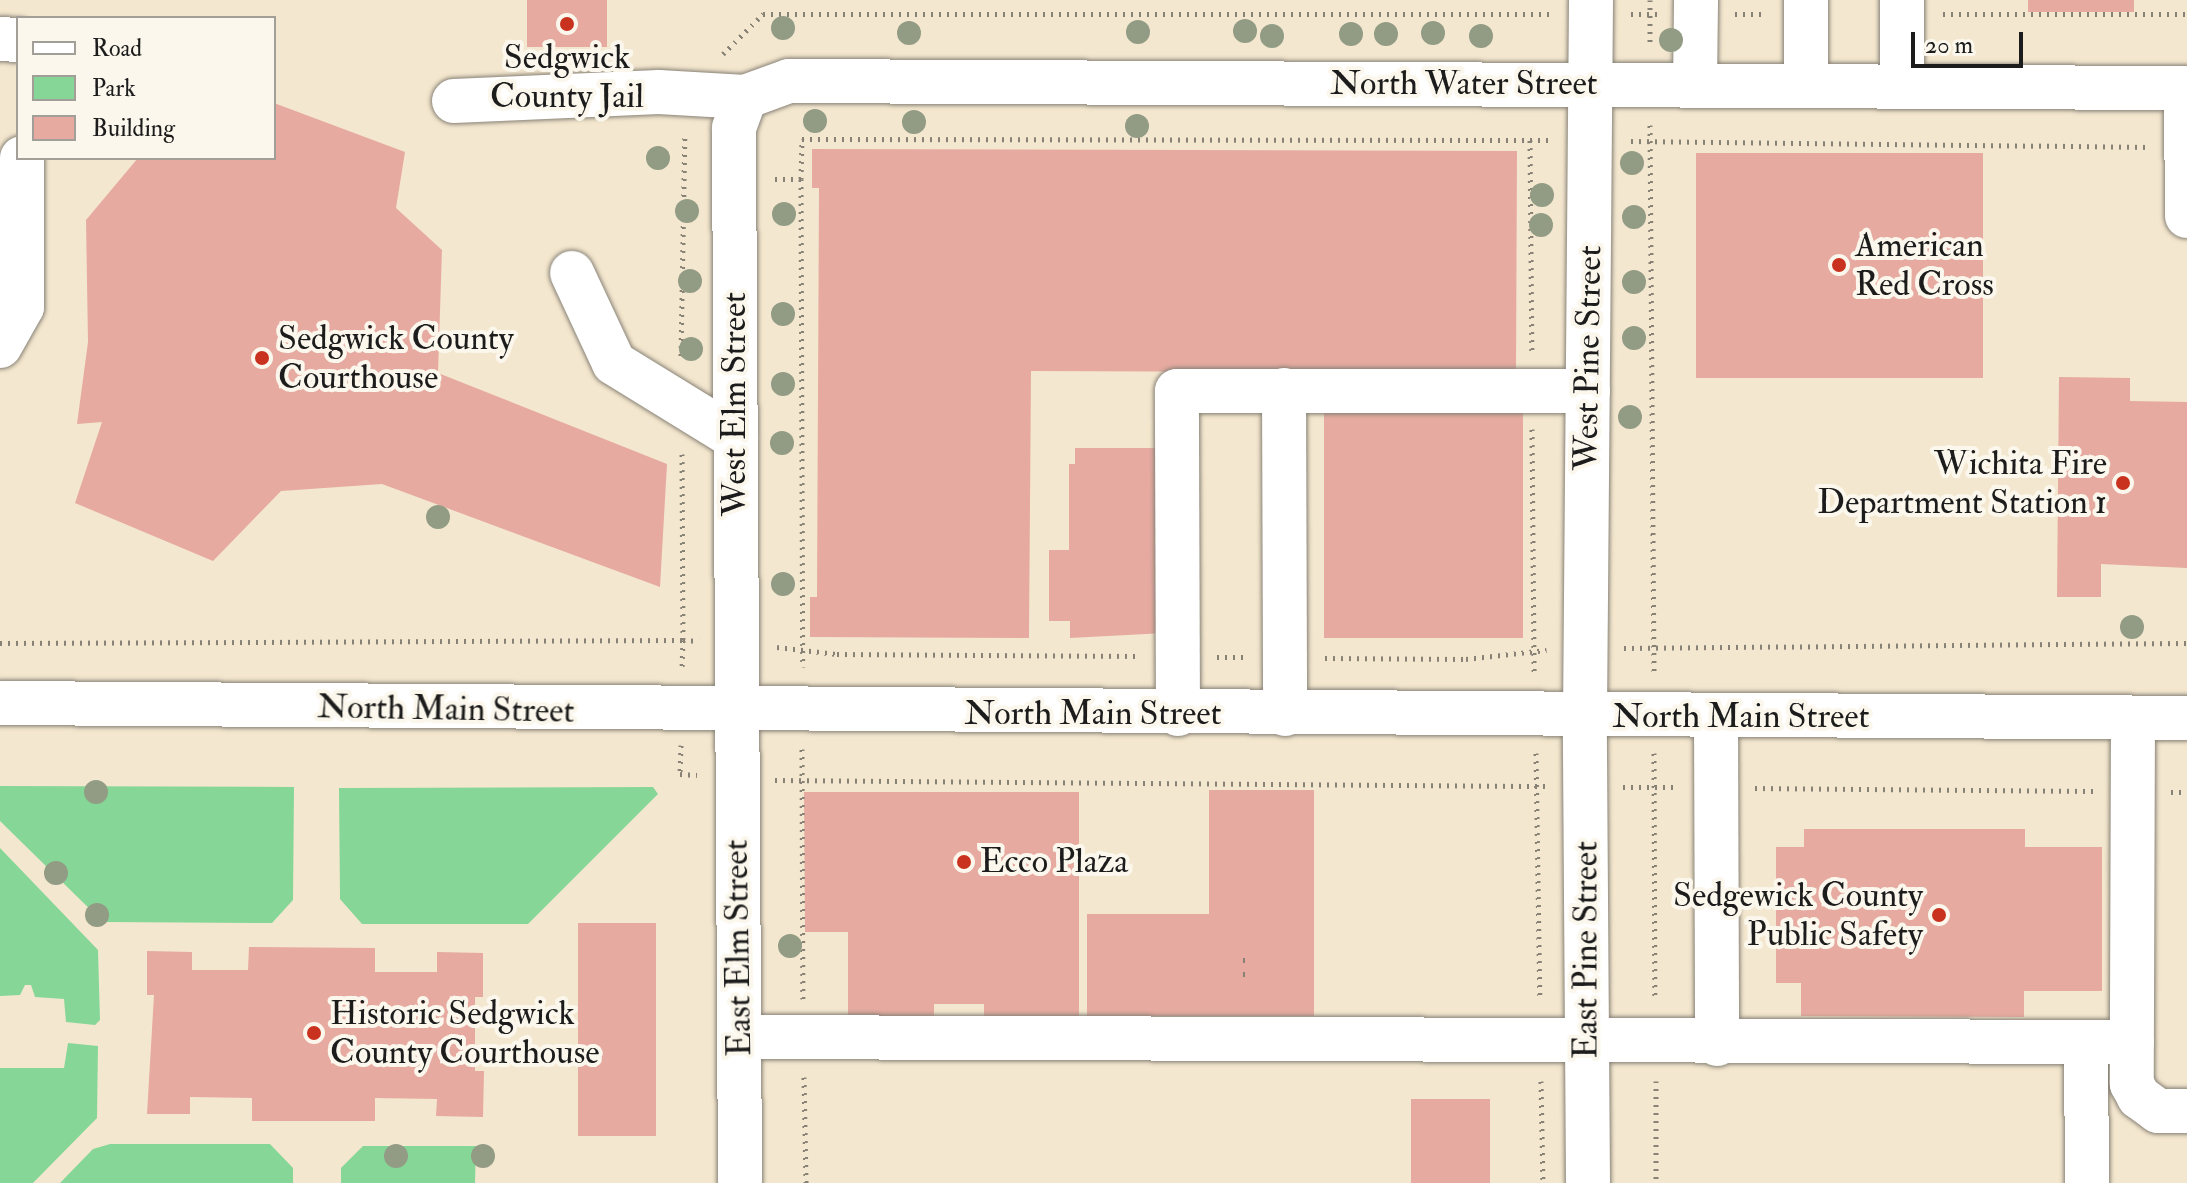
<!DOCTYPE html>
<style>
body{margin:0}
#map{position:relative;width:2187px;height:1183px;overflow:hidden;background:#f4e7cf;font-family:"IM FELL Double Pica",serif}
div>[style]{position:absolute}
.green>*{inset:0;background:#86d797}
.building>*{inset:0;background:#e6aaa1;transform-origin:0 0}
.path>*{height:5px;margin-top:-2.5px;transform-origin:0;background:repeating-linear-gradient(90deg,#888276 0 2px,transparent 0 8px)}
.roads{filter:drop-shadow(0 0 2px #888276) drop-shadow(0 0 2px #888276)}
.minor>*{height:44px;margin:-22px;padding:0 22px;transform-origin:22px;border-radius:22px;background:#fff}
.trees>*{width:24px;height:24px;margin:-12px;border-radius:50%;background:#929b84}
.dots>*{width:22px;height:22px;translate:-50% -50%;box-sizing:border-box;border:4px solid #fbf7ec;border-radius:50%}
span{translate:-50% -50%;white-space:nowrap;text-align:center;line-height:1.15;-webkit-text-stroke:8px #fbf7ec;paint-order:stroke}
.poi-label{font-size:34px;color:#1c1c1c}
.left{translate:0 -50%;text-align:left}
.right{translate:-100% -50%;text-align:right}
.street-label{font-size:34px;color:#1c1c1c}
.legend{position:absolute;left:16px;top:16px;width:260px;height:144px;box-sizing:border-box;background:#fbf7ec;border:2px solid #a29f99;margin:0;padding:10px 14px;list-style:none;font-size:24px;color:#1c1c1c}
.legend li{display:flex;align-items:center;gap:16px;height:40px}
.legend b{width:40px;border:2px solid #a29f99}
.scale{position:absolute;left:1911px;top:32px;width:112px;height:36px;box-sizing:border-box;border:4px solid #1c1c1c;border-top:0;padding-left:10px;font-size:24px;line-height:28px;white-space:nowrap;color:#1c1c1c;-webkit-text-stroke:6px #fbf7ec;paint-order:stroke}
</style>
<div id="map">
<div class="green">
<i style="clip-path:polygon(0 786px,294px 787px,293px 900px,272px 923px,103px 922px,0 821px)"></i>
<i style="clip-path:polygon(653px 787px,658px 794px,528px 924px,362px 924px,340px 899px,339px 788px)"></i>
<i style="clip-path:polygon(0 848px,98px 950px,100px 1020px,95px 1025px,66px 1022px,64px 999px,35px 997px,31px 985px,25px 985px,20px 995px,0 996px)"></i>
<i style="clip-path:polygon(68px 1043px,98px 1046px,97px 1118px,33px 1183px,0 1183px,0 1068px,64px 1068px)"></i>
<i style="clip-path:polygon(110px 1144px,270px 1144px,293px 1168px,293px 1183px,60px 1183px,93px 1149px)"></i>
<i style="clip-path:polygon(363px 1146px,476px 1146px,475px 1183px,341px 1183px,341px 1168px)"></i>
</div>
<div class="building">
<i style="left:527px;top:0;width:80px;height:47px"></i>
<i style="left:2028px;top:0;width:106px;height:12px"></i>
<i style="clip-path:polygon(274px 103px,405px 152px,396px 208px,442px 250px,438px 373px,667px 464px,660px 587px,382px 484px,281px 491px,213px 561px,75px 503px,102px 422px,77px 424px,88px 342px,86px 220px,138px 158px,274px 158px)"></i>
<i style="clip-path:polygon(812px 149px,1517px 151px,1516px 373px,1031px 371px,1029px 638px,810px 637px,810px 597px,817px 597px,819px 188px,812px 188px)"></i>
<i style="left:1696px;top:153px;width:287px;height:225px"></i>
<i style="clip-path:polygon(2059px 377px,2130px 378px,2130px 401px,2187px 402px,2187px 568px,2101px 564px,2101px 597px,2057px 597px)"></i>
<i style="left:1523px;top:411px;width:227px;height:199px;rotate:90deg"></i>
<i style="clip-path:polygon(1075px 448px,1165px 448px,1165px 633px,1070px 638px,1070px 621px,1049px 621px,1049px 550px,1069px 550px,1069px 464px,1075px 464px)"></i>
<i style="clip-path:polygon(1209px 790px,1314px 790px,1314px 1016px,1087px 1016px,1087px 914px,1209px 914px)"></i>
<i style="clip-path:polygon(804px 792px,1079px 792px,1079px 1021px,984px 1021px,984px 1004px,934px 1004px,934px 1021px,848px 1021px,848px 932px,805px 932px)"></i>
<i style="clip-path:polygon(1804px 829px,2025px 829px,2025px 847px,2102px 847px,2102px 991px,2024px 991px,2024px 1017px,1801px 1016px,1801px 983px,1776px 983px,1776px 847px,1804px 847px)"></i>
<i style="left:656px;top:923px;width:213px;height:78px;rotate:90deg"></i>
<i style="clip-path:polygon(249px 947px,375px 948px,375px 972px,437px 972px,437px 952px,483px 953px,483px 997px,475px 997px,475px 1071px,484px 1071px,483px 1117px,436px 1116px,437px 1099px,375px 1098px,375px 1121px,252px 1121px,252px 1098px,190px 1097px,190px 1114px,147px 1114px,154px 995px,147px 995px,147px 951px,192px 952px,192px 970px,248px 970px)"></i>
<i style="left:1490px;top:1099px;width:84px;height:79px;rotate:90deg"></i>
</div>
<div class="path">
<i style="left:1650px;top:0;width:47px;rotate:90deg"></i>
<i style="left:1631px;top:14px;width:26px"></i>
<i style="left:1735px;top:14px;width:30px"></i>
<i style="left:1943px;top:14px;width:244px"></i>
<i style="left:723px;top:54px;width:57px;rotate:-45deg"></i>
<i style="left:763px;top:14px;width:790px"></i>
<i style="left:1650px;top:125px;width:550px;rotate:89.58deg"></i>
<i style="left:1530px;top:140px;width:19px"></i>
<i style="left:1631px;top:141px;width:518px;rotate:0.66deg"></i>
<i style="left:775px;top:179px;width:26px"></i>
<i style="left:801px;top:179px;width:488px;rotate:89.8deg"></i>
<i style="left:801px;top:179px;width:40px;rotate:-88.6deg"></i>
<i style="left:802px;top:139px;width:728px;rotate:0.08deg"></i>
<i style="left:1530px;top:140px;width:211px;rotate:89.5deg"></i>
<i style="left:681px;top:356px;width:222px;rotate:-89deg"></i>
<i style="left:1532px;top:429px;width:246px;rotate:89.5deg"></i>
<i style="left:682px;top:454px;width:186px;rotate:89.7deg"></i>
<i style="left:683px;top:640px;width:16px;rotate:4deg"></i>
<i style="left:0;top:643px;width:683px;rotate:-0.25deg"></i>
<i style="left:683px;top:640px;width:27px;rotate:92deg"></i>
<i style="left:777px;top:647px;width:60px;rotate:6.7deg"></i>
<i style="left:837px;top:654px;width:302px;rotate:0.4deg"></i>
<i style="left:1624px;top:648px;width:563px;rotate:-0.51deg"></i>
<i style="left:1217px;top:657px;width:30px"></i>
<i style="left:1325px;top:658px;width:141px;rotate:0.4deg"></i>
<i style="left:1466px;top:659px;width:81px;rotate:-6.4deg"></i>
<i style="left:681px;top:745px;width:29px;rotate:92deg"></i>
<i style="left:680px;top:774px;width:17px;rotate:3deg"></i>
<i style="left:802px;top:749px;width:250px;rotate:89.8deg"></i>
<i style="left:1536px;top:753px;width:246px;rotate:89.1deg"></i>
<i style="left:1654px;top:753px;width:246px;rotate:89.8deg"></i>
<i style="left:775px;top:780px;width:770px;rotate:0.45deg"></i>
<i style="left:1623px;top:787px;width:54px"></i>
<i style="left:1755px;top:788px;width:338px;rotate:0.5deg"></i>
<i style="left:2171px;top:792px;width:16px"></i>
<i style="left:1243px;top:960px;width:6px"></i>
<i style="left:1243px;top:974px;width:6px"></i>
<i style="left:804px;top:1077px;width:106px;rotate:88.9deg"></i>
<i style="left:1541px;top:1081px;width:102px;rotate:88.9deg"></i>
<i style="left:1656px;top:1081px;width:102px;rotate:90deg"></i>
</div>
<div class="roads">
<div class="minor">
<i style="left:1902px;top:0;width:86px;rotate:90deg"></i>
<i style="left:0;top:39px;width:18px;rotate:3deg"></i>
<i style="left:1695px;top:85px;width:85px;rotate:-89.3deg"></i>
<i style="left:1806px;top:86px;width:86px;rotate:-90deg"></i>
<i style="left:2186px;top:88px;width:128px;rotate:89.6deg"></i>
<i style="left:745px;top:97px;width:47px;rotate:-20deg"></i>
<i style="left:789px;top:81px;width:1398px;rotate:0.29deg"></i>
<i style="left:454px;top:101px;width:205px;rotate:-2.5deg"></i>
<i style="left:659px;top:92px;width:86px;rotate:3.3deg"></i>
<i style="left:572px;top:273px;width:99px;rotate:65deg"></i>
<i style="left:614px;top:363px;width:143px;rotate:31.6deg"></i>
<i style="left:0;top:346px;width:45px;rotate:-60.6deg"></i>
<i style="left:22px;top:307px;width:149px;rotate:-90deg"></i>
<i style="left:1284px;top:390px;width:324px;rotate:89.8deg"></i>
<i style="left:0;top:703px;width:2187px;rotate:0.39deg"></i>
<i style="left:1178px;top:714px;width:323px;rotate:-90.2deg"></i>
<i style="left:1177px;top:391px;width:411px"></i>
<i style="left:1716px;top:717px;width:327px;rotate:89.8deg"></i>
<i style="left:2133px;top:718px;width:366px;rotate:90.2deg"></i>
<i style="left:2132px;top:1084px;width:15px;rotate:62deg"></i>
<i style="left:2139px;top:1097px;width:24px;rotate:36deg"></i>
<i style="left:2158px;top:1111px;width:29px"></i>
<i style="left:739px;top:1037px;width:1393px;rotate:0.21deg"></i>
<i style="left:2086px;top:1043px;width:140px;rotate:89.6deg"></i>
<i style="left:740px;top:1183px;width:1055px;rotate:-90.33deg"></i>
<i style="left:734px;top:128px;width:33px;rotate:-70deg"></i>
<i style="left:1588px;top:1183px;width:467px;rotate:-90.4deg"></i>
<i style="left:1585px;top:716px;width:716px;rotate:-89.52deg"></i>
</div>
</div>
<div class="trees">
<i style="left:783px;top:28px"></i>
<i style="left:1245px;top:31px"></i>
<i style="left:1138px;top:32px"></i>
<i style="left:909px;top:33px"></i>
<i style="left:1433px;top:33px"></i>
<i style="left:1351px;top:34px"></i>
<i style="left:1386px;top:34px"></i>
<i style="left:1272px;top:36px"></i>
<i style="left:1481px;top:36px"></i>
<i style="left:1671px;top:40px"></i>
<i style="left:815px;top:121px"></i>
<i style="left:914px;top:122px"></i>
<i style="left:1137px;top:126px"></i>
<i style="left:658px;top:158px"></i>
<i style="left:1632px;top:163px"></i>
<i style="left:1542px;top:195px"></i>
<i style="left:687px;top:211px"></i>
<i style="left:784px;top:214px"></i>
<i style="left:1634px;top:217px"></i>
<i style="left:1541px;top:225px"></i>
<i style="left:690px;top:281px"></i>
<i style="left:1634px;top:282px"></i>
<i style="left:783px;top:314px"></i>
<i style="left:1634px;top:338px"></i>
<i style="left:691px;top:349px"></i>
<i style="left:783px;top:384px"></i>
<i style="left:1630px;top:417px"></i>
<i style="left:782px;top:443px"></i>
<i style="left:438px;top:517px"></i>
<i style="left:783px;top:584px"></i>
<i style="left:2132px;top:627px"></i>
<i style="left:96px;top:792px"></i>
<i style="left:56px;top:873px"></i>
<i style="left:97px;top:915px"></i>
<i style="left:790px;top:946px"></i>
<i style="left:396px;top:1156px"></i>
<i style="left:483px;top:1156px"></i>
</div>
<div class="dots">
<i style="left:567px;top:24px;background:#c8321e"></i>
<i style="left:1839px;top:265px;background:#c8321e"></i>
<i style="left:262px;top:358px;background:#c8321e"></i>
<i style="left:2123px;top:483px;background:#c8321e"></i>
<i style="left:964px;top:862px;background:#c8321e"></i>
<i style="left:1939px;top:915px;background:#c8321e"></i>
<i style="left:314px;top:1033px;background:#c8321e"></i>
</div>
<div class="poi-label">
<span style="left:567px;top:77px">Sedgwick<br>County Jail</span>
<span class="left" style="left:1855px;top:265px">American<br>Red Cross</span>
<span class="left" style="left:278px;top:358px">Sedgwick County<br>Courthouse</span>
<span class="right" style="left:2107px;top:483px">Wichita Fire<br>Department Station 1</span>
<span class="left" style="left:980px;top:862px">Ecco Plaza</span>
<span class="right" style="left:1923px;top:915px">Sedgewick County<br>Public Safety</span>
<span class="left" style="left:330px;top:1033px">Historic Sedgwick<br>County Courthouse</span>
</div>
<div class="street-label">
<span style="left:1464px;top:84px">North Water Street</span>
<span style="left:1588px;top:358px;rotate:-89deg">West Pine Street</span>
<span style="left:735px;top:404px;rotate:-90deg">West Elm Street</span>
<span style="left:446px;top:709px;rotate:1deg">North Main Street</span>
<span style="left:1093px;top:714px">North Main Street</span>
<span style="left:1741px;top:717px">North Main Street</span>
<span style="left:738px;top:948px;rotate:-91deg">East Elm Street</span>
<span style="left:1586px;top:950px;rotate:-90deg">East Pine Street</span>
</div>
<ul class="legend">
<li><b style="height:10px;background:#fff"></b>Road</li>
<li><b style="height:22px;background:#86d797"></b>Park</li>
<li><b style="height:22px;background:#e6aaa1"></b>Building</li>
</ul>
<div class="scale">20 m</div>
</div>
